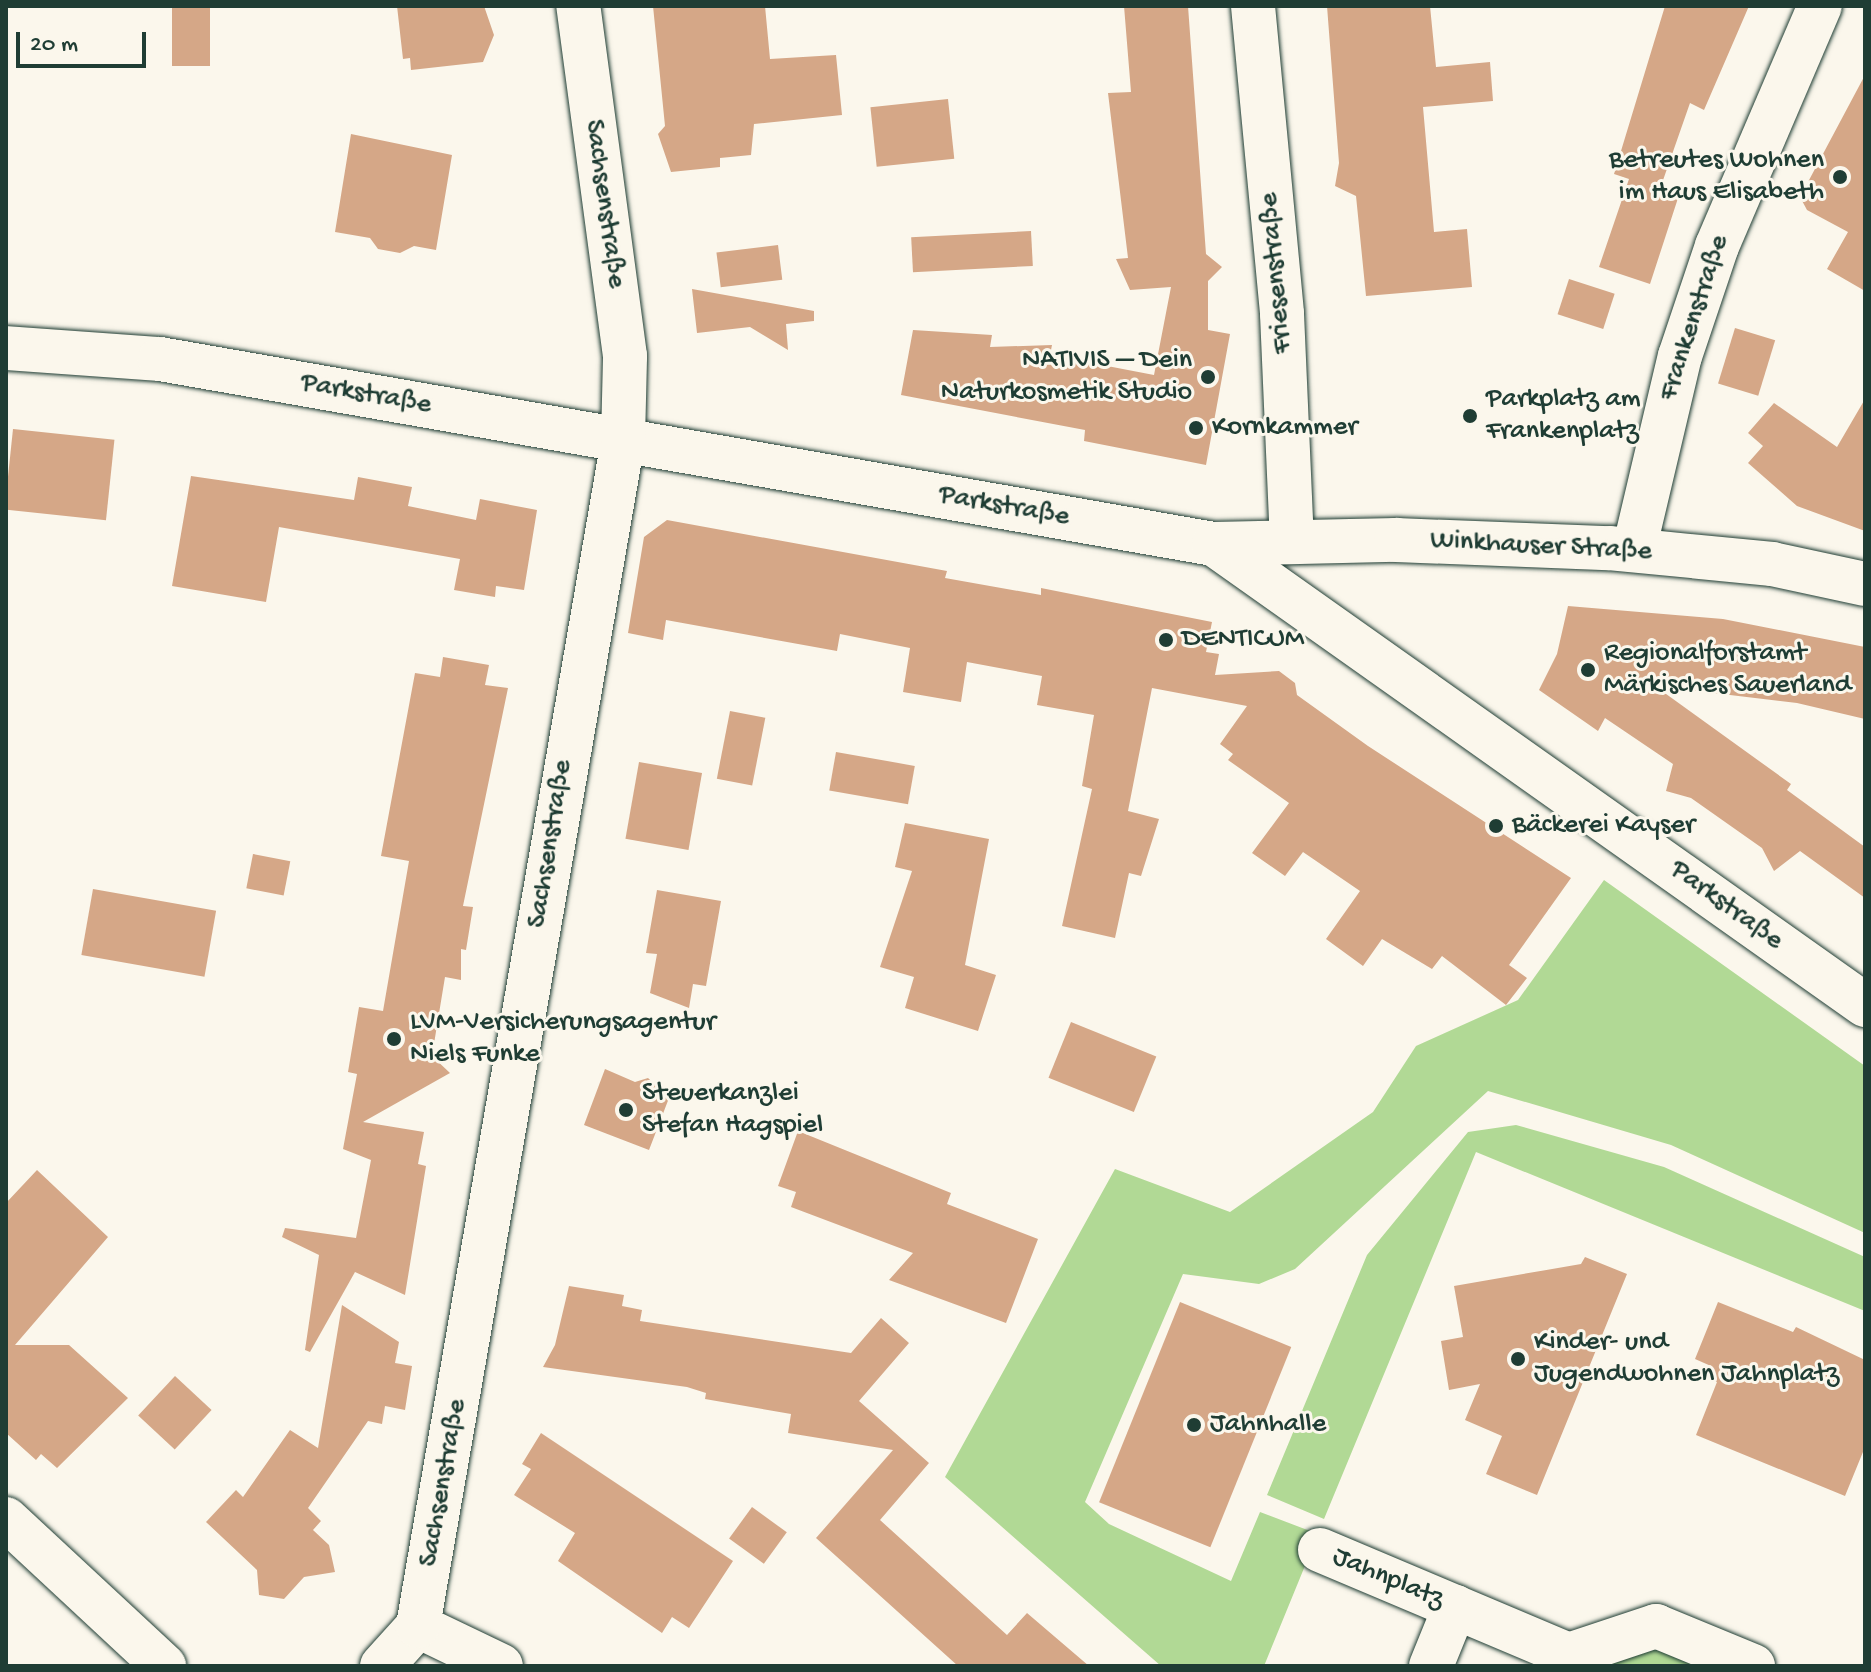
<!DOCTYPE html>
<meta charset="utf-8">
<style>
body{margin:0}
#map{position:relative;width:1871px;height:1672px;overflow:hidden;background:#fbf7ec;font-family:"Gochi Hand",sans-serif}
div>[style]{position:absolute}
.green>*{inset:0;background:#b1d995}
.building>*{inset:0;background:#d5a787;transform-origin:0 0}
.roads{filter:drop-shadow(0 0 2px #1f3d34) drop-shadow(0 0 2px #1f3d34)}
.minor>*{height:44px;margin:-22px;padding:0 22px;transform-origin:22px;border-radius:22px;background:#fbf7ec}
.dots>*{width:22px;height:22px;translate:-50% -50%;box-sizing:border-box;border:4px solid #fbf7ec;border-radius:50%}
span{translate:-50% -50%;white-space:nowrap;text-align:center;line-height:1.15;-webkit-text-stroke:6px #fbf7ec;paint-order:stroke}
.poi-label{font-size:28px;color:#1f3d34}
.right{translate:-100% -50%;text-align:right}
.left{translate:0 -50%;text-align:left}
.street-label{font-size:28px;color:#1f3d34}
.frame{position:absolute;inset:0;border:8px solid #1f3d34;pointer-events:none}
.scale{position:absolute;left:16px;top:32px;width:130px;height:36px;box-sizing:border-box;border:4px solid #1f3d34;border-top:0;padding-left:10px;font-size:24px;line-height:28px;white-space:nowrap;color:#1f3d34;-webkit-text-stroke:6px #fbf7ec;paint-order:stroke}
</style>
<div id="map">
<div class="green">
<i style="clip-path:polygon(1604px 880px,1865px 1066px,1865px 1233px,1671px 1145px,1488px 1091px,1295px 1269px,1259px 1284px,1183px 1274px,1085px 1502px,1109px 1524px,1231px 1581px,1260px 1512px,1318px 1534px,1264px 1666px,1161px 1666px,945px 1477px,1115px 1169px,1230px 1212px,1373px 1112px,1416px 1046px,1518px 1000px)"></i>
<i style="clip-path:polygon(1516px 1125px,1664px 1167px,1865px 1257px,1865px 1311px,1476px 1152px,1324px 1519px,1267px 1495px,1367px 1255px,1468px 1132px)"></i>
<i style="clip-path:polygon(1655px 1648px,1701px 1666px,1600px 1666px)"></i>
</div>
<div class="building">
<i style="left:172px;top:6px;width:38px;height:60px"></i>
<i style="clip-path:polygon(397px 6px,484px 6px,494px 35px,483px 62px,411px 70px,410px 58px,403px 59px)"></i>
<i style="clip-path:polygon(653px 6px,765px 6px,770px 59px,836px 55px,842px 115px,754px 124px,751px 155px,720px 158px,720px 167px,671px 172px,658px 134px,665px 126px)"></i>
<i style="clip-path:polygon(1124px 6px,1188px 6px,1206px 254px,1222px 267px,1208px 281px,1208px 330px,1230px 334px,1206px 465px,1084px 441px,1085px 430px,901px 395px,913px 330px,992px 335px,990px 347px,1052px 345px,1050px 355px,1154px 375px,1171px 287px,1130px 290px,1116px 259px,1128px 258px,1108px 93px,1131px 92px)"></i>
<i style="clip-path:polygon(1327px 6px,1430px 6px,1436px 67px,1490px 62px,1493px 101px,1423px 107px,1434px 232px,1467px 229px,1472px 287px,1366px 296px,1356px 196px,1335px 186px,1339px 163px)"></i>
<i style="clip-path:polygon(1665px 6px,1749px 6px,1704px 110px,1690px 103px,1661px 186px,1680px 192px,1650px 284px,1599px 267px,1629px 179px,1614px 174px)"></i>
<i style="clip-path:polygon(1865px 75px,1865px 291px,1827px 269px,1848px 232px,1807px 210px,1800px 197px)"></i>
<i style="left:948px;top:99px;width:60px;height:78px;rotate:84deg"></i>
<i style="clip-path:polygon(351px 134px,452px 155px,436px 250px,414px 246px,400px 253px,378px 249px,370px 238px,335px 232px)"></i>
<i style="left:1031px;top:231px;width:35px;height:120px;rotate:87deg"></i>
<i style="left:778px;top:245px;width:35px;height:62px;rotate:83deg"></i>
<i style="left:1569px;top:279px;width:48px;height:37px;rotate:18deg"></i>
<i style="clip-path:polygon(692px 289px,814px 311px,814px 321px,786px 324px,788px 350px,750px 327px,697px 333px)"></i>
<i style="left:1735px;top:328px;width:42px;height:58px;rotate:17deg"></i>
<i style="clip-path:polygon(1865px 399px,1865px 531px,1797px 506px,1748px 463px,1763px 446px,1748px 433px,1774px 403px,1837px 447px)"></i>
<i style="left:13px;top:429px;width:102px;height:81px;rotate:6deg"></i>
<i style="clip-path:polygon(191px 476px,354px 500px,358px 477px,412px 487px,408px 506px,476px 520px,480px 499px,537px 510px,524px 590px,496px 586px,495px 597px,454px 590px,460px 559px,279px 527px,266px 602px,172px 586px)"></i>
<i style="clip-path:polygon(667px 520px,947px 571px,945px 578px,1041px 595px,1041px 588px,1212px 622px,1206px 652px,1219px 654px,1215px 675px,1279px 671px,1295px 683px,1297px 695px,1368px 746px,1571px 878px,1509px 965px,1527px 978px,1506px 1005px,1442px 956px,1432px 969px,1382px 939px,1363px 966px,1326px 939px,1360px 891px,1303px 852px,1285px 876px,1252px 853px,1289px 803px,1228px 760px,1233px 754px,1220px 744px,1247px 706px,1152px 688px,1128px 811px,1159px 819px,1141px 876px,1129px 873px,1115px 938px,1062px 926px,1092px 789px,1082px 786px,1094px 715px,1037px 705px,1042px 676px,967px 662px,961px 702px,903px 692px,910px 648px,840px 634px,837px 651px,666px 620px,663px 640px,628px 633px,644px 537px)"></i>
<i style="clip-path:polygon(1568px 606px,1723px 619px,1865px 647px,1865px 719px,1797px 703px,1655px 686px,1791px 784px,1787px 790px,1865px 847px,1865px 898px,1800px 851px,1774px 871px,1762px 848px,1691px 798px,1666px 791px,1673px 764px,1605px 718px,1598px 731px,1539px 690px,1557px 654px)"></i>
<i style="clip-path:polygon(443px 657px,489px 665px,485px 685px,508px 688px,463px 906px,473px 907px,466px 950px,461px 949px,461px 980px,445px 977px,432px 1056px,450px 1073px,363px 1122px,424px 1132px,418px 1164px,426px 1166px,405px 1295px,355px 1272px,310px 1352px,305px 1350px,319px 1255px,282px 1237px,285px 1228px,356px 1238px,371px 1160px,343px 1149px,357px 1074px,348px 1072px,359px 1007px,383px 1011px,409px 861px,381px 856px,415px 673px,440px 677px)"></i>
<i style="left:730px;top:711px;width:36px;height:69px;rotate:11deg"></i>
<i style="left:836px;top:752px;width:80px;height:39px;rotate:10deg"></i>
<i style="left:639px;top:762px;width:64px;height:78px;rotate:10deg"></i>
<i style="clip-path:polygon(905px 823px,989px 839px,965px 965px,996px 975px,978px 1031px,905px 1008px,914px 977px,880px 967px,912px 871px,895px 867px)"></i>
<i style="left:253px;top:854px;width:38px;height:35px;rotate:11deg"></i>
<i style="left:93px;top:889px;width:125px;height:67px;rotate:10deg"></i>
<i style="clip-path:polygon(657px 890px,721px 901px,706px 986px,693px 984px,689px 1008px,650px 993px,657px 954px,646px 953px)"></i>
<i style="left:1071px;top:1022px;width:92px;height:60px;rotate:22deg"></i>
<i style="clip-path:polygon(605px 1069px,635px 1082px,648px 1078px,669px 1098px,649px 1150px,584px 1125px)"></i>
<i style="clip-path:polygon(798px 1131px,951px 1193px,947px 1204px,1038px 1239px,1006px 1323px,889px 1280px,913px 1253px,791px 1207px,796px 1192px,778px 1186px)"></i>
<i style="clip-path:polygon(37px 1170px,108px 1237px,15px 1345px,69px 1345px,128px 1398px,57px 1468px,41px 1454px,36px 1460px,6px 1433px,6px 1203px)"></i>
<i style="clip-path:polygon(1585px 1257px,1627px 1274px,1537px 1495px,1486px 1474px,1502px 1436px,1465px 1420px,1480px 1384px,1449px 1390px,1441px 1341px,1463px 1337px,1454px 1286px,1581px 1264px)"></i>
<i style="clip-path:polygon(569px 1286px,624px 1295px,622px 1306px,642px 1310px,640px 1321px,851px 1353px,881px 1318px,909px 1343px,859px 1401px,929px 1463px,880px 1520px,1007px 1635px,1027px 1613px,1089px 1666px,958px 1666px,816px 1538px,893px 1450px,788px 1433px,791px 1414px,705px 1399px,706px 1393px,687px 1387px,543px 1367px,555px 1345px)"></i>
<i style="left:1180px;top:1302px;width:120px;height:216px;rotate:22deg"></i>
<i style="clip-path:polygon(1718px 1302px,1793px 1332px,1796px 1327px,1865px 1360px,1865px 1447px,1845px 1496px,1696px 1435px,1717px 1382px,1706px 1378px,1711px 1366px,1695px 1359px)"></i>
<i style="clip-path:polygon(342px 1305px,399px 1342px,395px 1363px,412px 1366px,405px 1410px,385px 1406px,382px 1424px,368px 1421px,308px 1508px,321px 1521px,313px 1530px,329px 1545px,335px 1572px,304px 1577px,284px 1599px,259px 1595px,257px 1570px,206px 1522px,236px 1490px,243px 1497px,290px 1430px,318px 1448px)"></i>
<i style="left:175px;top:1376px;width:50px;height:54px;rotate:43deg"></i>
<i style="clip-path:polygon(541px 1433px,733px 1561px,689px 1628px,672px 1617px,662px 1633px,558px 1561px,575px 1533px,514px 1495px,531px 1469px,522px 1464px)"></i>
<i style="left:752px;top:1507px;width:43px;height:39px;rotate:36deg"></i>
</div>
<div class="roads">
<div class="minor">
<i style="left:1253px;top:6px;width:309px;rotate:84.6deg"></i>
<i style="left:1282px;top:314px;width:228px;rotate:87.5deg"></i>
<i style="left:6px;top:348px;width:154px;rotate:4.1deg"></i>
<i style="left:160px;top:359px;width:1070px;rotate:9.96deg"></i>
<i style="left:1214px;top:544px;width:798px;rotate:35.3deg"></i>
<i style="left:1214px;top:544px;width:182px;rotate:-1.3deg"></i>
<i style="left:1396px;top:540px;width:213px;rotate:2.2deg"></i>
<i style="left:1609px;top:548px;width:164px;rotate:5.6deg"></i>
<i style="left:1772px;top:564px;width:95px;rotate:12.1deg"></i>
<i style="left:1634px;top:550px;width:199px;rotate:-76.7deg"></i>
<i style="left:1680px;top:356px;width:116px;rotate:-71.4deg"></i>
<i style="left:1717px;top:246px;width:261px;rotate:-66.8deg"></i>
<i style="left:6px;top:1519px;width:216px;rotate:42.9deg"></i>
<i style="left:1320px;top:1550px;width:270px;rotate:22.9deg"></i>
<i style="left:1569px;top:1655px;width:92px;rotate:-18.4deg"></i>
<i style="left:1656px;top:1626px;width:105px;rotate:22.4deg"></i>
<i style="left:418px;top:1626px;width:92px;rotate:25.7deg"></i>
<i style="left:382px;top:1666px;width:54px;rotate:-48deg"></i>
<i style="left:418px;top:1626px;width:1204px;rotate:-80.19deg"></i>
<i style="left:623px;top:440px;width:84px;rotate:-88.6deg"></i>
<i style="left:625px;top:356px;width:353px;rotate:-97.6deg"></i>
<i style="left:1431px;top:1666px;width:64px;rotate:-67.9deg"></i>
</div>
</div>
<div class="dots">
<i style="left:1840px;top:177px;background:#1f3d34"></i>
<i style="left:1208px;top:377px;background:#1f3d34"></i>
<i style="left:1470px;top:416px;background:#1f3d34"></i>
<i style="left:1196px;top:428px;background:#1f3d34"></i>
<i style="left:1166px;top:640px;background:#1f3d34"></i>
<i style="left:1588px;top:670px;background:#1f3d34"></i>
<i style="left:1496px;top:826px;background:#1f3d34"></i>
<i style="left:394px;top:1039px;background:#1f3d34"></i>
<i style="left:626px;top:1110px;background:#1f3d34"></i>
<i style="left:1518px;top:1359px;background:#1f3d34"></i>
<i style="left:1194px;top:1425px;background:#1f3d34"></i>
</div>
<div class="poi-label">
<span class="right" style="left:1824px;top:177px">Betreutes Wohnen<br>im Haus Elisabeth</span>
<span class="right" style="left:1192px;top:377px">NATIVIS – Dein<br>Naturkosmetik Studio</span>
<span class="left" style="left:1486px;top:416px">Parkplatz am<br>Frankenplatz</span>
<span class="left" style="left:1212px;top:428px">Kornkammer</span>
<span class="left" style="left:1182px;top:640px">DENTICUM</span>
<span class="left" style="left:1604px;top:670px">Regionalforstamt<br>Märkisches Sauerland</span>
<span class="left" style="left:1512px;top:826px">Bäckerei Kayser</span>
<span class="left" style="left:410px;top:1039px">LVM-Versicherungsagentur<br>Niels Funke</span>
<span class="left" style="left:642px;top:1110px">Steuerkanzlei<br>Stefan Hagspiel</span>
<span class="left" style="left:1534px;top:1359px">Kinder- und<br>Jugendwohnen Jahnplatz</span>
<span class="left" style="left:1210px;top:1425px">Jahnhalle</span>
</div>
<div class="street-label">
<span style="left:604px;top:204px;rotate:82deg">Sachsenstraße</span>
<span style="left:1277px;top:273px;rotate:-95deg">Friesenstraße</span>
<span style="left:1695px;top:318px;rotate:-72deg">Frankenstraße</span>
<span style="left:366px;top:395px;rotate:10deg">Parkstraße</span>
<span style="left:1004px;top:507px;rotate:10deg">Parkstraße</span>
<span style="left:1541px;top:547px;rotate:3deg">Winkhauser Straße</span>
<span style="left:551px;top:844px;rotate:-81deg">Sachsenstraße</span>
<span style="left:1726px;top:906px;rotate:36deg">Parkstraße</span>
<span style="left:444px;top:1483px;rotate:-80deg">Sachsenstraße</span>
<span style="left:1388px;top:1579px;rotate:23deg">Jahnplatz</span>
</div>
<div class="frame"></div>
<div class="scale">20 m</div>
</div>
